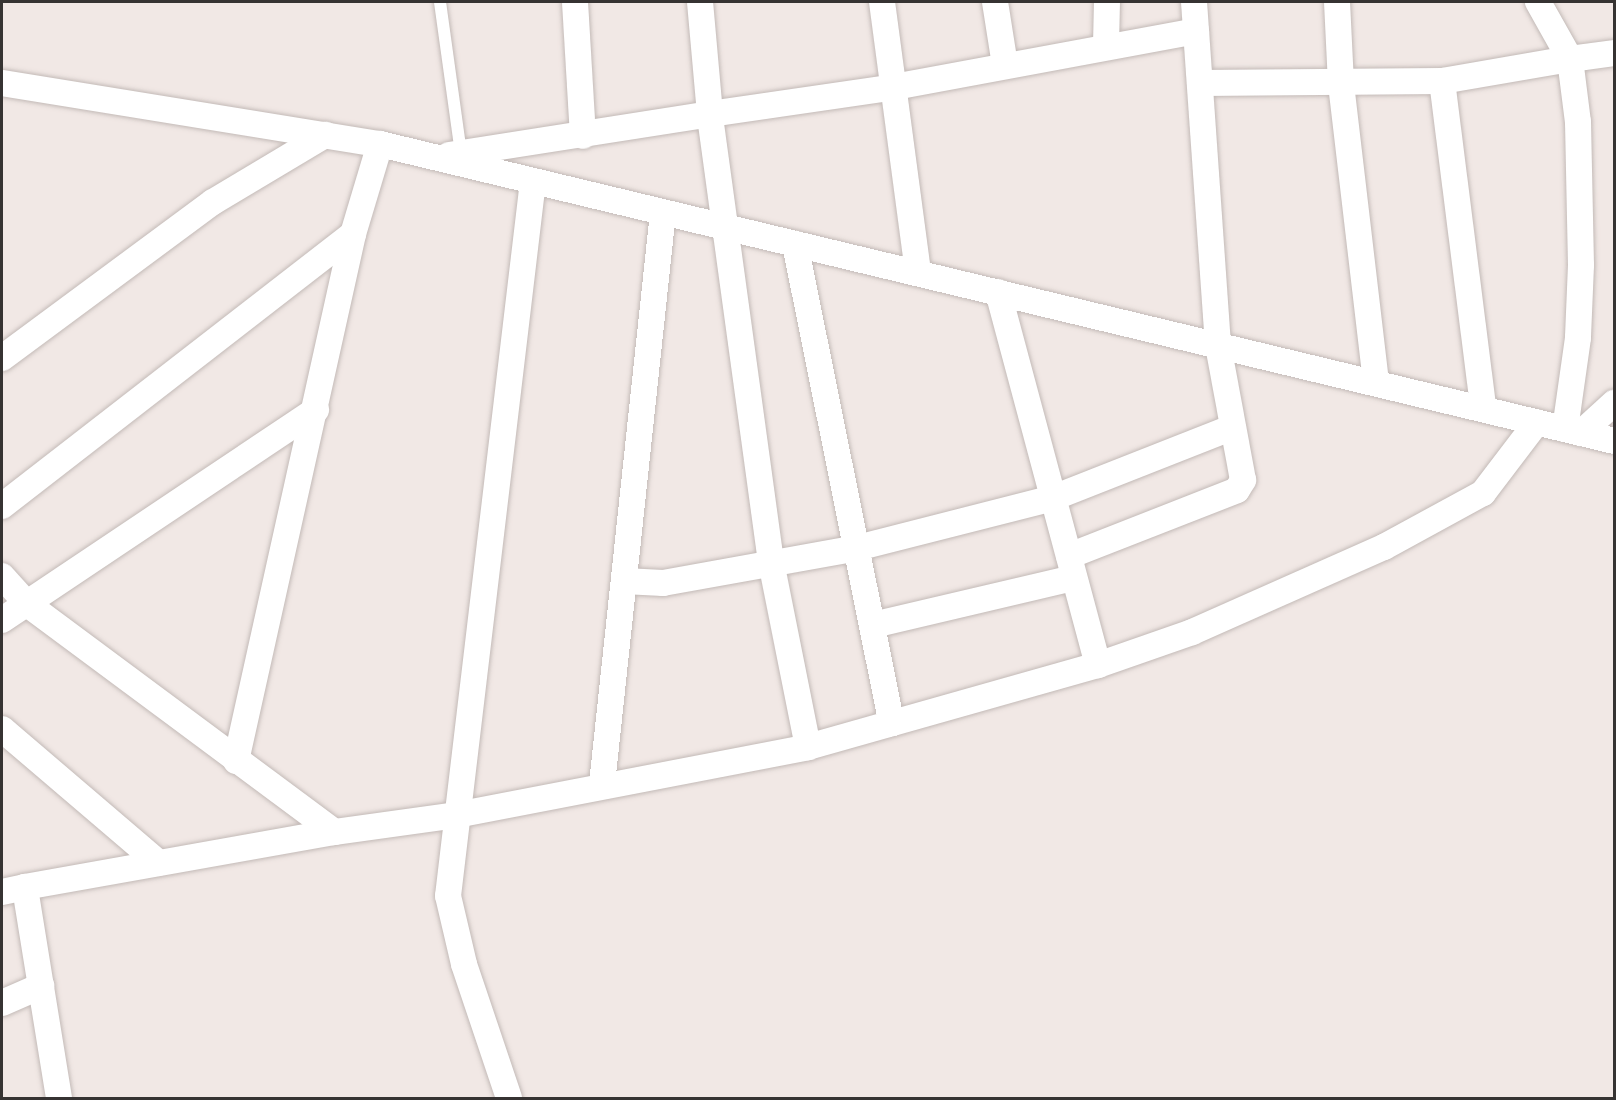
<!DOCTYPE html>
<style>
body{margin:0}
#map{position:relative;width:1616px;height:1100px;overflow:hidden;background:#f1e8e5;font-family:Arial,sans-serif}
div>[style]{position:absolute}
.roads{filter:drop-shadow(0 0 2px #c3bab7) drop-shadow(0 0 2px #c3bab7)}
.service>*{height:12px;margin:-6px;padding:0 6px;transform-origin:6px;border-radius:6px;background:#fff}
.minor>*{height:26px;margin:-13px;padding:0 13px;transform-origin:13px;border-radius:13px;background:#fff}
span{translate:-50% -50%;white-space:nowrap;text-align:center;line-height:1.15;-webkit-text-stroke:4.5px #f1e8e5;paint-order:stroke}
.frame{position:absolute;inset:0;border:3px solid #363332;pointer-events:none}
</style>
<div id="map">
<div class="roads">
<div class="service">
<i style="left:440px;top:2px;width:153px;rotate:82.1deg"></i>
</div>
<div class="minor">
<i style="left:575px;top:2px;width:134px;rotate:86.6deg"></i>
<i style="left:882px;top:2px;width:273px;rotate:82.4deg"></i>
<i style="left:995px;top:2px;width:64px;rotate:81deg"></i>
<i style="left:1337px;top:2px;width:82px;rotate:87.2deg"></i>
<i style="left:1341px;top:84px;width:299px;rotate:83.3deg"></i>
<i style="left:1538px;top:2px;width:65px;rotate:60.7deg"></i>
<i style="left:1570px;top:59px;width:44px;rotate:-7.8deg"></i>
<i style="left:1106px;top:45px;width:43px;rotate:-88.7deg"></i>
<i style="left:1442px;top:81px;width:328px;rotate:82.8deg"></i>
<i style="left:2px;top:83px;width:383px;rotate:9.2deg"></i>
<i style="left:380px;top:144px;width:1269px;rotate:13.53deg"></i>
<i style="left:1200px;top:83px;width:242px;rotate:-0.5deg"></i>
<i style="left:1442px;top:81px;width:130px;rotate:-9.8deg"></i>
<i style="left:1570px;top:59px;width:64px;rotate:82.8deg"></i>
<i style="left:1578px;top:122px;width:143px;rotate:88.8deg"></i>
<i style="left:1581px;top:265px;width:73px;rotate:92.4deg"></i>
<i style="left:1578px;top:338px;width:92px;rotate:98.1deg"></i>
<i style="left:449px;top:155px;width:264px;rotate:-8.9deg"></i>
<i style="left:710px;top:114px;width:112px;rotate:-95.1deg"></i>
<i style="left:795px;top:244px;width:489px;rotate:78.6deg"></i>
<i style="left:2px;top:358px;width:262px;rotate:-36.5deg"></i>
<i style="left:213px;top:202px;width:131px;rotate:-30.9deg"></i>
<i style="left:1581px;top:433px;width:45px;rotate:-42.3deg"></i>
<i style="left:2px;top:506px;width:444px;rotate:-37.8deg"></i>
<i style="left:1069px;top:556px;width:180px;rotate:-21.4deg"></i>
<i style="left:1237px;top:490px;width:12px;rotate:-59deg"></i>
<i style="left:1243px;top:480px;width:137px;rotate:-100.5deg"></i>
<i style="left:1218px;top:345px;width:344px;rotate:-94deg"></i>
<i style="left:2px;top:576px;width:36px;rotate:48deg"></i>
<i style="left:26px;top:603px;width:384px;rotate:36.6deg"></i>
<i style="left:624px;top:581px;width:39px;rotate:3deg"></i>
<i style="left:663px;top:583px;width:197px;rotate:-10.2deg"></i>
<i style="left:857px;top:548px;width:202px;rotate:-14.3deg"></i>
<i style="left:1053px;top:498px;width:193px;rotate:-21.5deg"></i>
<i style="left:2px;top:620px;width:378px;rotate:-33.8deg"></i>
<i style="left:873px;top:625px;width:206px;rotate:-13.2deg"></i>
<i style="left:1098px;top:665px;width:100px;rotate:-19.3deg"></i>
<i style="left:1192px;top:632px;width:210px;rotate:-23.9deg"></i>
<i style="left:1384px;top:547px;width:113px;rotate:-28.6deg"></i>
<i style="left:1483px;top:493px;width:89px;rotate:-52.7deg"></i>
<i style="left:2px;top:729px;width:206px;rotate:40.5deg"></i>
<i style="left:808px;top:747px;width:301px;rotate:-15.8deg"></i>
<i style="left:1098px;top:665px;width:386px;rotate:-105deg"></i>
<i style="left:236px;top:761px;width:540px;rotate:-77.48deg"></i>
<i style="left:353px;top:234px;width:94px;rotate:-73.3deg"></i>
<i style="left:602px;top:784px;width:575px;rotate:-83.91deg"></i>
<i style="left:2px;top:892px;width:24px;rotate:-12deg"></i>
<i style="left:2px;top:1003px;width:43px;rotate:-23.6deg"></i>
<i style="left:59px;top:1098px;width:214px;rotate:-99.2deg"></i>
<i style="left:25px;top:887px;width:314px;rotate:-10.1deg"></i>
<i style="left:334px;top:832px;width:123px;rotate:-7.9deg"></i>
<i style="left:456px;top:815px;width:359px;rotate:-10.9deg"></i>
<i style="left:808px;top:747px;width:189px;rotate:-101.3deg"></i>
<i style="left:771px;top:562px;width:452px;rotate:-97.8deg"></i>
<i style="left:710px;top:114px;width:186px;rotate:-8.3deg"></i>
<i style="left:894px;top:87px;width:307px;rotate:-10.5deg"></i>
<i style="left:509px;top:1098px;width:141px;rotate:-108.6deg"></i>
<i style="left:464px;top:964px;width:70px;rotate:-103.2deg"></i>
<i style="left:448px;top:896px;width:720px;rotate:-83.22deg"></i>
</div>
</div>
<div class="frame"></div>
</div>
